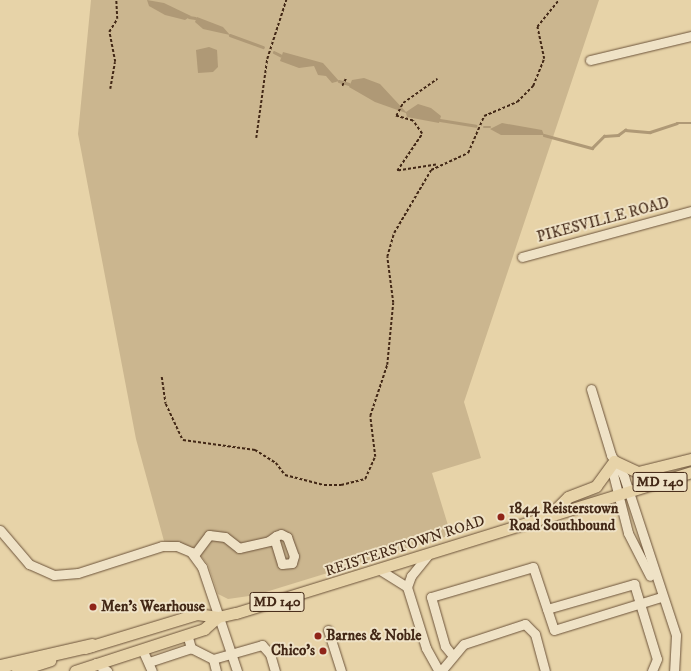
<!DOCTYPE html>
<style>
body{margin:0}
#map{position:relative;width:691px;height:671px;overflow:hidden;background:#e7d3a8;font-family:"IM FELL DW Pica",serif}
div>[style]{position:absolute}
.green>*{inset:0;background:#cbb68f}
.water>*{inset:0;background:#af9976}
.stream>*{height:2.5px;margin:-1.25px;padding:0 1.25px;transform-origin:1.25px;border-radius:1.25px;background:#af9976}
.path>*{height:1.5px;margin-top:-0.75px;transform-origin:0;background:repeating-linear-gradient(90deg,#432816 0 3px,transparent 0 5px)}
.roads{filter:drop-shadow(0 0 1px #6c533a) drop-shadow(0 0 1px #6c533a)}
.minor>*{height:9px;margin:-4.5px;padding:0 4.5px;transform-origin:4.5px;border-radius:4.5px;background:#efe2c6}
.major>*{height:11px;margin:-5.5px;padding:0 5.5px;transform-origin:5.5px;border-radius:5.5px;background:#e7d3a8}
.highway>*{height:13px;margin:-6.5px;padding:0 6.5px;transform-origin:6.5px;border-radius:6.5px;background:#e7d3a8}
.dots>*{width:11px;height:11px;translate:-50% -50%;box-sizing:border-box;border:2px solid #efe2c6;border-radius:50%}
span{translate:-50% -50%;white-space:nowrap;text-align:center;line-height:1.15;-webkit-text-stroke:4px #efe2c6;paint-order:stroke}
.shield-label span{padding:1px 3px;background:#efe2c6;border:1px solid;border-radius:3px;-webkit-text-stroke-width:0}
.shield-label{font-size:14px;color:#432816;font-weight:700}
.street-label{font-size:15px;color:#432816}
.poi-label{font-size:15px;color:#432816;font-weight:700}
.left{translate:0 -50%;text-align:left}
.right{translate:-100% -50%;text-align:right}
</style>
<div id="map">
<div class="green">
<i style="clip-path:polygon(91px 0,599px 0,464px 402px,481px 458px,432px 473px,451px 535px,256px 595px,228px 599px,218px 594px,208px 565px,198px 552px,183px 544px,164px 541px,136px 439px,78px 134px)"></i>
</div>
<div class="water">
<i style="clip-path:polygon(147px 0,164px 3px,191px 16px,185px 20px,165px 15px,149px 6px)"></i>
<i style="clip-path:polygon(197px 17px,223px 27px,230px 35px,203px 29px,195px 22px)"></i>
<i style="clip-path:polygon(209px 47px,217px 50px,218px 67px,213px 72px,198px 73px,196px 50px)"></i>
<i style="clip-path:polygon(283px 52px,323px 63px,339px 81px,332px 83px,326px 76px,318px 75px,314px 66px,299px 68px,280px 61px)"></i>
<i style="clip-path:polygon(364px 78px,380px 84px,406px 112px,418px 104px,431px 108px,441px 116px,439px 123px,407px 117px,406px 113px,375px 102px,349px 87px,352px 80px)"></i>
<i style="clip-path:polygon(502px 123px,542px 130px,544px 135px,501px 135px,490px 129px)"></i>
</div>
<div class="stream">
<i style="left:189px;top:17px;width:6px;rotate:9deg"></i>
<i style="left:230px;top:35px;width:35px;rotate:20deg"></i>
<i style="left:274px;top:52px;width:7px;rotate:27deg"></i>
<i style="left:339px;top:81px;width:10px;rotate:17deg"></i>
<i style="left:440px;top:120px;width:36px;rotate:9deg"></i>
<i style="left:484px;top:127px;width:6px"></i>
<i style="left:544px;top:135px;width:50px;rotate:15.2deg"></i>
<i style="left:592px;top:148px;width:17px;rotate:-45deg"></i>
<i style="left:604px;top:136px;width:14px;rotate:-4deg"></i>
<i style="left:618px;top:135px;width:9px;rotate:-36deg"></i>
<i style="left:625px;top:130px;width:25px;rotate:5deg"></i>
<i style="left:650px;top:132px;width:28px;rotate:-18deg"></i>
<i style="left:677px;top:123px;width:14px"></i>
</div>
<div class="path">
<i style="left:342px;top:86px;width:9px;rotate:-63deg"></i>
<i style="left:110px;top:89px;width:27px;rotate:-80deg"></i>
<i style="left:115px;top:62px;width:31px;rotate:-101deg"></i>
<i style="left:109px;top:32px;width:15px;rotate:-58deg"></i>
<i style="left:117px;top:19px;width:19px;rotate:-93deg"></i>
<i style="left:256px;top:138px;width:80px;rotate:-82.1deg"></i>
<i style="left:267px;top:59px;width:62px;rotate:-72.1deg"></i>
<i style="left:436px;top:165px;width:39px;rotate:171deg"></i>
<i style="left:397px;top:171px;width:45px;rotate:-56deg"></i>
<i style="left:422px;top:134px;width:16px;rotate:-125deg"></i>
<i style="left:413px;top:121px;width:18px;rotate:-164deg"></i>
<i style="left:396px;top:116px;width:15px;rotate:-62deg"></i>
<i style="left:403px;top:103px;width:42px;rotate:-35.2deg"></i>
<i style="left:162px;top:377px;width:27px;rotate:82deg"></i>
<i style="left:166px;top:404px;width:40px;rotate:65deg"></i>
<i style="left:183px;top:440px;width:73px;rotate:7.9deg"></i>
<i style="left:255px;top:450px;width:25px;rotate:32deg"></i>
<i style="left:276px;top:463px;width:15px;rotate:53deg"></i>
<i style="left:285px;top:475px;width:40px;rotate:14.4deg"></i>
<i style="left:324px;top:485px;width:17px"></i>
<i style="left:341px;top:485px;width:25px;rotate:-14deg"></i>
<i style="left:365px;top:479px;width:24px;rotate:-66deg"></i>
<i style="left:375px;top:457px;width:41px;rotate:-97deg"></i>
<i style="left:370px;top:416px;width:54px;rotate:-71.6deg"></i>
<i style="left:387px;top:365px;width:62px;rotate:-84.5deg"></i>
<i style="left:393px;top:303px;width:46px;rotate:-97.4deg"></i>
<i style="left:387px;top:257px;width:25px;rotate:-74deg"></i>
<i style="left:394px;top:233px;width:73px;rotate:-59.6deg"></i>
<i style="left:431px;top:170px;width:41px;rotate:-24.7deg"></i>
<i style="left:468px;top:153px;width:40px;rotate:-66.6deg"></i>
<i style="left:484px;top:116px;width:36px;rotate:-23deg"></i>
<i style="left:517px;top:102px;width:23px;rotate:-45deg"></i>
<i style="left:533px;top:86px;width:29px;rotate:-68deg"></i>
<i style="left:544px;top:59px;width:33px;rotate:-102deg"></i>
<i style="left:537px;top:27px;width:35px;rotate:-51deg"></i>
</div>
<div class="roads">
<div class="minor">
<i style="left:590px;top:60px;width:104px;rotate:-13.4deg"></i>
<i style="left:522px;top:257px;width:175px;rotate:-15.2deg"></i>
<i style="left:591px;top:389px;width:69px;rotate:73.1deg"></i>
<i style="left:611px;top:455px;width:26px;rotate:59deg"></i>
<i style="left:624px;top:477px;width:166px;rotate:71.8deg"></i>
<i style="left:676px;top:635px;width:36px;rotate:93deg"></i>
<i style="left:614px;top:461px;width:9px;rotate:103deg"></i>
<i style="left:612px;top:470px;width:65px;rotate:75.7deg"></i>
<i style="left:628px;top:533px;width:48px;rotate:62.9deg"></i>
<i style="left:0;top:530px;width:45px;rotate:49.5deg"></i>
<i style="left:29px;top:564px;width:27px;rotate:24deg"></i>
<i style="left:54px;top:575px;width:24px;rotate:-5deg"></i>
<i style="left:78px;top:573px;width:88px;rotate:-17.8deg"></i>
<i style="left:162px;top:546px;width:15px"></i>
<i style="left:177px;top:546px;width:15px;rotate:23deg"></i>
<i style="left:191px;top:552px;width:19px;rotate:54deg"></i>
<i style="left:202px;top:567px;width:110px;rotate:71.4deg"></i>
<i style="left:194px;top:555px;width:25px;rotate:-53deg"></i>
<i style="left:209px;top:535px;width:16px;rotate:7deg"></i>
<i style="left:225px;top:537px;width:18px;rotate:38deg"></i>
<i style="left:239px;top:548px;width:31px;rotate:-13deg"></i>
<i style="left:269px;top:541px;width:9px;rotate:-36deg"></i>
<i style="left:276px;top:536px;width:5px;rotate:-22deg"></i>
<i style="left:281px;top:534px;width:7px;rotate:27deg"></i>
<i style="left:287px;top:537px;width:20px;rotate:70deg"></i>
<i style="left:294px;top:556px;width:7px;rotate:106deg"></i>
<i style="left:292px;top:563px;width:10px;rotate:174deg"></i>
<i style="left:282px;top:564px;width:27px;rotate:-107deg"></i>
<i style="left:380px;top:570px;width:32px;rotate:32deg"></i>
<i style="left:407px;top:587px;width:64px;rotate:72.7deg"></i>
<i style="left:426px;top:648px;width:26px;rotate:61deg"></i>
<i style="left:407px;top:587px;width:12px;rotate:-70deg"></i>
<i style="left:411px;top:576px;width:27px;rotate:-51deg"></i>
<i style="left:547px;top:609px;width:91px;rotate:-16deg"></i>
<i style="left:634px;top:584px;width:78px;rotate:73deg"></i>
<i style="left:657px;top:659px;width:13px;rotate:113deg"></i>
<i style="left:328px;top:630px;width:43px;rotate:72.4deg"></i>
<i style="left:187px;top:634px;width:15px;rotate:74deg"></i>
<i style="left:191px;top:648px;width:25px;rotate:27deg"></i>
<i style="left:213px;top:659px;width:12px;rotate:76deg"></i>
<i style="left:142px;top:649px;width:24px;rotate:66deg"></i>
<i style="left:453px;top:656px;width:13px;rotate:-129deg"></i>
<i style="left:445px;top:646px;width:51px;rotate:-105.9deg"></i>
<i style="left:431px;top:597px;width:106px;rotate:-16.4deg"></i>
<i style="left:533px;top:567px;width:66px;rotate:71.6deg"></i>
<i style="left:554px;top:630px;width:112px;rotate:-17.1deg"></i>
<i style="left:213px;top:659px;width:51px;rotate:-15.9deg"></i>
<i style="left:262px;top:645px;width:12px;rotate:48deg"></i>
<i style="left:270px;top:654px;width:18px;rotate:74deg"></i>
<i style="left:149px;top:662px;width:44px;rotate:-18.4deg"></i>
<i style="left:96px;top:663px;width:14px;rotate:36deg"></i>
<i style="left:441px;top:671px;width:35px;rotate:-50deg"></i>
<i style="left:464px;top:644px;width:64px;rotate:-18.2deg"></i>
<i style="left:525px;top:624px;width:14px;rotate:45deg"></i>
<i style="left:535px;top:634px;width:38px;rotate:75deg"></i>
</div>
<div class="major">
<i style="left:549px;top:516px;width:27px;rotate:-45deg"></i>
<i style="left:568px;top:497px;width:30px;rotate:-21deg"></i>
<i style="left:596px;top:486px;width:31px;rotate:-54deg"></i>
<i style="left:614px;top:461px;width:26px;rotate:25deg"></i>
<i style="left:638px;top:472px;width:55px;rotate:-13.8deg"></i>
<i style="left:85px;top:648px;width:117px;rotate:-16.9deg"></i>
<i style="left:197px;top:614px;width:21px;rotate:8deg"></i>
<i style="left:218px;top:617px;width:18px;rotate:-13deg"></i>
<i style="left:236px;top:613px;width:476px;rotate:-17.2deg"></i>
<i style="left:17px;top:671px;width:35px;rotate:-18deg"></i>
<i style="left:75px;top:671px;width:136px;rotate:-18deg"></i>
<i style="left:204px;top:629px;width:18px;rotate:-41deg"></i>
</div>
<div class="highway">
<i style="left:0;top:666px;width:94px;rotate:-12.9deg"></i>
</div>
</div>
<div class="dots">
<i style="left:501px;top:517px;background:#8f2418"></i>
<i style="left:93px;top:607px;background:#8f2418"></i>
<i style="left:318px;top:636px;background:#8f2418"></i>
<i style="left:323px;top:651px;background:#8f2418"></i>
</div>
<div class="shield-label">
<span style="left:660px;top:482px">MD 140</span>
<span style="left:277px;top:602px">MD 140</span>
</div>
<div class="street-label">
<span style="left:603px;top:220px;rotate:-15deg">PIKESVILLE ROAD</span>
<span style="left:405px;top:546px;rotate:-18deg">REISTERSTOWN ROAD</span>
</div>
<div class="poi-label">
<span class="left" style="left:509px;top:517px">1844 Reisterstown<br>Road Southbound</span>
<span class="left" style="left:101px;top:607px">Men's Wearhouse</span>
<span class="left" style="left:326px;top:636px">Barnes &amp; Noble</span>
<span class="right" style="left:315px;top:651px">Chico's</span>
</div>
</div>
